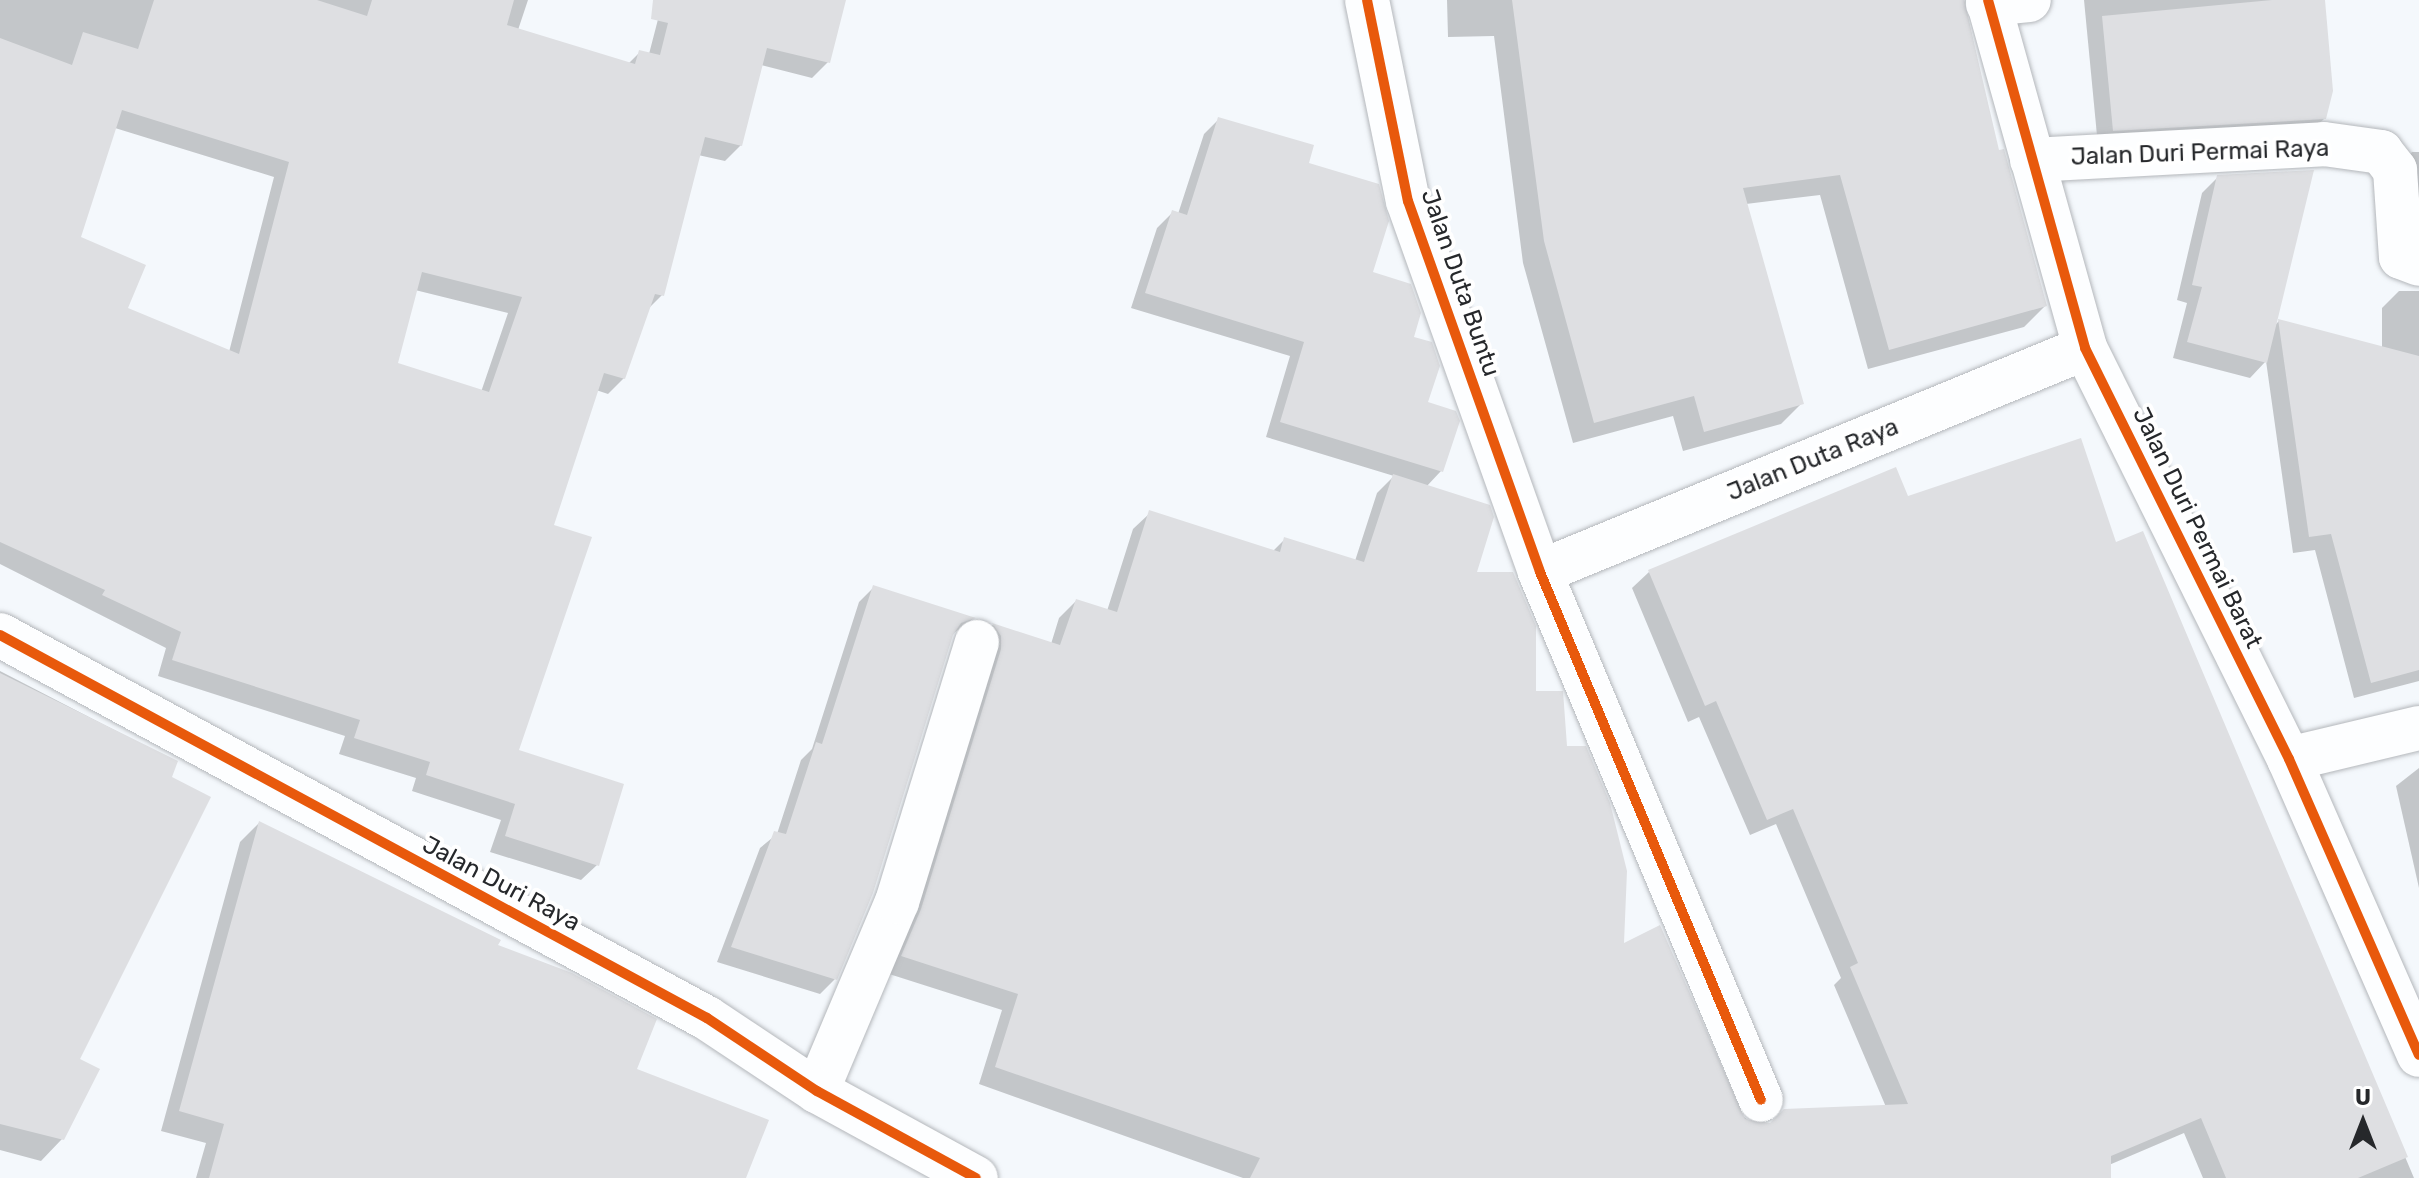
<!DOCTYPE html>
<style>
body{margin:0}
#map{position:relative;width:2419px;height:1178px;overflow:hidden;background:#f4f8fc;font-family:Rubik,sans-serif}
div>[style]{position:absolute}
.shadow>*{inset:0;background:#0003}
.building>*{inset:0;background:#dedfe2}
.roads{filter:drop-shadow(0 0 2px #b4b7bb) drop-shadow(0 0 2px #b4b7bb)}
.minor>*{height:44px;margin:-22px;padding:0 22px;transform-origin:22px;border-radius:22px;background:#fdfeff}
.tertiary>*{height:44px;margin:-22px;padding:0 22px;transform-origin:22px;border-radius:22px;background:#fdfeff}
.cycleway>*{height:10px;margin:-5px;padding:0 5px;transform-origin:5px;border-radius:5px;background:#e8590c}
span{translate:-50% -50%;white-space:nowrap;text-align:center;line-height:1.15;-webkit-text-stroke:8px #fff;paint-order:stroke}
.street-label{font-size:24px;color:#26282b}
.north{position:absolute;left:2323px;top:1082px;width:80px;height:80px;-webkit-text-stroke:6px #fff;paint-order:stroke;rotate:0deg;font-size:22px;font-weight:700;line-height:32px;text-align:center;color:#26282b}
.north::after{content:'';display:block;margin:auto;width:28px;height:36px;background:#26282b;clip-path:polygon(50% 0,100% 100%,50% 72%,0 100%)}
</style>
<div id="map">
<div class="shadow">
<i style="clip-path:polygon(evenodd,0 0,528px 0,518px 30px,628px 64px,640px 52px,649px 54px,663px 0,844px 0,828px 62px,812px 78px,761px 65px,741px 145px,725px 161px,698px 155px,662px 295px,647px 310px,624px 378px,608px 394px,596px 390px,551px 526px,517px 751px,597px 865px,581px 880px,490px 852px,501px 820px,412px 791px,416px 778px,339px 754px,345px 736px,158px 676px,166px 648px,0 564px,0 0,115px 128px,274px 177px,229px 352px,126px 309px,79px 238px,115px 128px,0 0,415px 290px,508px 313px,481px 392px,396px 364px,415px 290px)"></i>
<i style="clip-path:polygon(1447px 0,1964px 0,1998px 153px,2045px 306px,2024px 327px,1868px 369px,1820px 195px,1746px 204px,1802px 403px,1781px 424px,1683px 451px,1673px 416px,1573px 443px,1523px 263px,1494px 36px,1448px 37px)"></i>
<i style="clip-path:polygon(2084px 0,2324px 0,2325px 118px,2308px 134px,2098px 146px)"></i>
<i style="clip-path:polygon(1219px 119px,1306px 164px,1412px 338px,1441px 471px,1426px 487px,1565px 748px,1622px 946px,1737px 1112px,1758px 1127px,1886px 1107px,1834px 985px,1841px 978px,1776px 824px,1750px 835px,1699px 717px,1688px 722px,1632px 588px,1649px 572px,1895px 469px,1907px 498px,2115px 544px,2256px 804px,2414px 1178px,2203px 1178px,2184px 1133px,2109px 1165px,2109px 1178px,1243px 1178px,979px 1084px,1002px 1010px,886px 973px,976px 641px,992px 625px,1051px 644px,1059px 618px,1076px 601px,1107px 611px,1133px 529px,1150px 513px,1273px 551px,1285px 539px,1355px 561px,1377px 493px,1394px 476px,1266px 437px,1290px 356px,1131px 308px,1157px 228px,1172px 213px,1178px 214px,1204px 134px)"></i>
<i style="clip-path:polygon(2412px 152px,2419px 152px,2419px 263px,2396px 169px)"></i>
<i style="clip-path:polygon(2218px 177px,2274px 326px,2279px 321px,2382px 348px,2382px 308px,2399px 291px,2419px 291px,2419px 681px,2354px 698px,2315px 550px,2293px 553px,2266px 361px,2250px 378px,2173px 358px,2187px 303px,2177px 300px,2202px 193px)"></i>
<i style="clip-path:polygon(874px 587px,973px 619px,951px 635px,835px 979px,820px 994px,717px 962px,760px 848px,777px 834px,801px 760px,812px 749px,859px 602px)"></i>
<i style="clip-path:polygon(0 671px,176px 762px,78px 1060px,62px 1139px,41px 1161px,0 1150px)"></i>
<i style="clip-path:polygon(2419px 768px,2419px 888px,2396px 786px)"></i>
<i style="clip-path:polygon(259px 823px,495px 946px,635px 1070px,744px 1178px,196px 1178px,206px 1143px,161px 1131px,240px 842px)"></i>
</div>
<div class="building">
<i style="clip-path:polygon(evenodd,154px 0,317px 0,367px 16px,372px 0,514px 0,507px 25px,635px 64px,639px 50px,660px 55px,668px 23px,651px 19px,653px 0,846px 0,830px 63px,767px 48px,742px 146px,705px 137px,664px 296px,655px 294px,625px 379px,604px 373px,554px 525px,592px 537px,519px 750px,624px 784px,599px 866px,505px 836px,515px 804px,426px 775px,430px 762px,354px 738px,360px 720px,172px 660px,181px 632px,102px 595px,105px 590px,0 542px,0 38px,72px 65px,83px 32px,138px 49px,154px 0,122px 110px,289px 162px,239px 354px,128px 308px,146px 265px,81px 237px,122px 110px,154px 0,422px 272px,522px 297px,489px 392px,398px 363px,422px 272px)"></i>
<i style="clip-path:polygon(1512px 0,1964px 0,1999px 150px,2004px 149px,2047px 306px,1889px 350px,1840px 175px,1743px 188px,1804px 404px,1704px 432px,1694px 396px,1594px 423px,1544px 241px)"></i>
<i style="clip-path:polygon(2272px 0,2325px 0,2333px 91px,2326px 119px,2113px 131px,2102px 16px)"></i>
<i style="clip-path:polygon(1218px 117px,1314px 145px,1309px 163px,1379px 184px,1389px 221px,1373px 272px,1411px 284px,1421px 313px,1414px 337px,1432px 342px,1440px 366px,1428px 402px,1456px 411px,1460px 421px,1443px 472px,1280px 422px,1304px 342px,1145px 293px,1172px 210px,1187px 215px)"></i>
<i style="clip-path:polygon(2314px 170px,2267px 363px,2187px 342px,2202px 287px,2192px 285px,2217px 175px)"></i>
<i style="clip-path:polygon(2278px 319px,2419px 356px,2419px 670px,2371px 683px,2331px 534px,2309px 537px)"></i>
<i style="clip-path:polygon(2081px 438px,2116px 542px,2143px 531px,2408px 1157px,2358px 1178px,2226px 1178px,2201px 1118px,2111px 1156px,2111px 1178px,1250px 1178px,1260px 1158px,995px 1067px,1018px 994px,901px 956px,921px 909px,1001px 649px,1001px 636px,992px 623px,1060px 645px,1076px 599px,1117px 612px,1149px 510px,1280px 552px,1284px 537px,1364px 562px,1393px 474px,1490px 505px,1494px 517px,1477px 572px,1513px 572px,1536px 626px,1536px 691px,1563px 691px,1567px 746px,1586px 746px,1610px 803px,1627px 871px,1624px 943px,1660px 925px,1745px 1119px,1770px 1123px,1784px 1109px,1908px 1104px,1850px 967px,1858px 963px,1793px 809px,1767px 820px,1716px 701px,1705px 706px,1648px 570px,1896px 467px,1908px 496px)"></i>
<i style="clip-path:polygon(873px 585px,976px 618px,961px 623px,953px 635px,873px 893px,837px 980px,731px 947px,774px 831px,786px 834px,816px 742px,822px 744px)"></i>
<i style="clip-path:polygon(0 673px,178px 761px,172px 777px,211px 797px,80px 1059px,100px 1069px,64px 1140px,0 1124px)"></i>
<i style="clip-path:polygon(259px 821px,501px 940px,498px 945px,572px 973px,657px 1019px,637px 1069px,769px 1120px,746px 1178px,209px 1178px,224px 1124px,179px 1111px)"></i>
</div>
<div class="roads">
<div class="minor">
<i style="left:1367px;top:0;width:205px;rotate:78.5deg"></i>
<i style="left:1408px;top:201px;width:394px;rotate:70.4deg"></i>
<i style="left:1540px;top:572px;width:572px;rotate:67.29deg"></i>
<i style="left:1988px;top:0;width:361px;rotate:74.4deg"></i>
<i style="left:2085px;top:348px;width:459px;rotate:63.6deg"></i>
<i style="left:2289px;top:759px;width:323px;rotate:66.3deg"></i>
<i style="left:1988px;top:4px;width:41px;rotate:-5.6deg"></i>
<i style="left:2032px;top:160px;width:292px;rotate:-3.1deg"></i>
<i style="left:2324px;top:144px;width:58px;rotate:8deg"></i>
<i style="left:2381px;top:152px;width:23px;rotate:52deg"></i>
<i style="left:2395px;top:170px;width:87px;rotate:86.1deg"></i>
<i style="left:2401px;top:257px;width:19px;rotate:21deg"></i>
<i style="left:1540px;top:572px;width:589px;rotate:-22.34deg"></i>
<i style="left:2289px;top:759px;width:134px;rotate:-13.4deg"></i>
<i style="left:817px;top:1091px;width:205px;rotate:-67.1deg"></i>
<i style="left:897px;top:902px;width:272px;rotate:-72.9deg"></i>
</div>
<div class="tertiary">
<i style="left:0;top:635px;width:804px;rotate:28.45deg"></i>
<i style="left:707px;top:1018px;width:132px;rotate:33.6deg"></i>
<i style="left:817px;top:1091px;width:181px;rotate:28.7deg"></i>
</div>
</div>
<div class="cycleway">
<i style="left:1367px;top:0;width:205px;rotate:78.5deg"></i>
<i style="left:1408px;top:201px;width:394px;rotate:70.4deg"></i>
<i style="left:1540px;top:572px;width:572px;rotate:67.29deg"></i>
<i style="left:1988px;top:0;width:361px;rotate:74.4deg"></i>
<i style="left:2085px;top:348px;width:459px;rotate:63.6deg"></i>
<i style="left:2289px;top:759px;width:323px;rotate:66.3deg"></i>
<i style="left:0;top:635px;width:804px;rotate:28.45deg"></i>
<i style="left:707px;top:1018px;width:132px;rotate:33.6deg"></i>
<i style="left:817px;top:1091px;width:181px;rotate:28.7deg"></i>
</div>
<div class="street-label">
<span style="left:2200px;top:153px;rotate:-2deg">Jalan Duri Permai Raya</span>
<span style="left:1460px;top:283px;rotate:71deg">Jalan Duta Buntu</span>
<span style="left:1813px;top:460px;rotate:-22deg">Jalan Duta Raya</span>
<span style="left:2197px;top:528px;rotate:64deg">Jalan Duri Permai Barat</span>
<span style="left:501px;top:884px;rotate:28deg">Jalan Duri Raya</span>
</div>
<div class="north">U</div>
</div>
